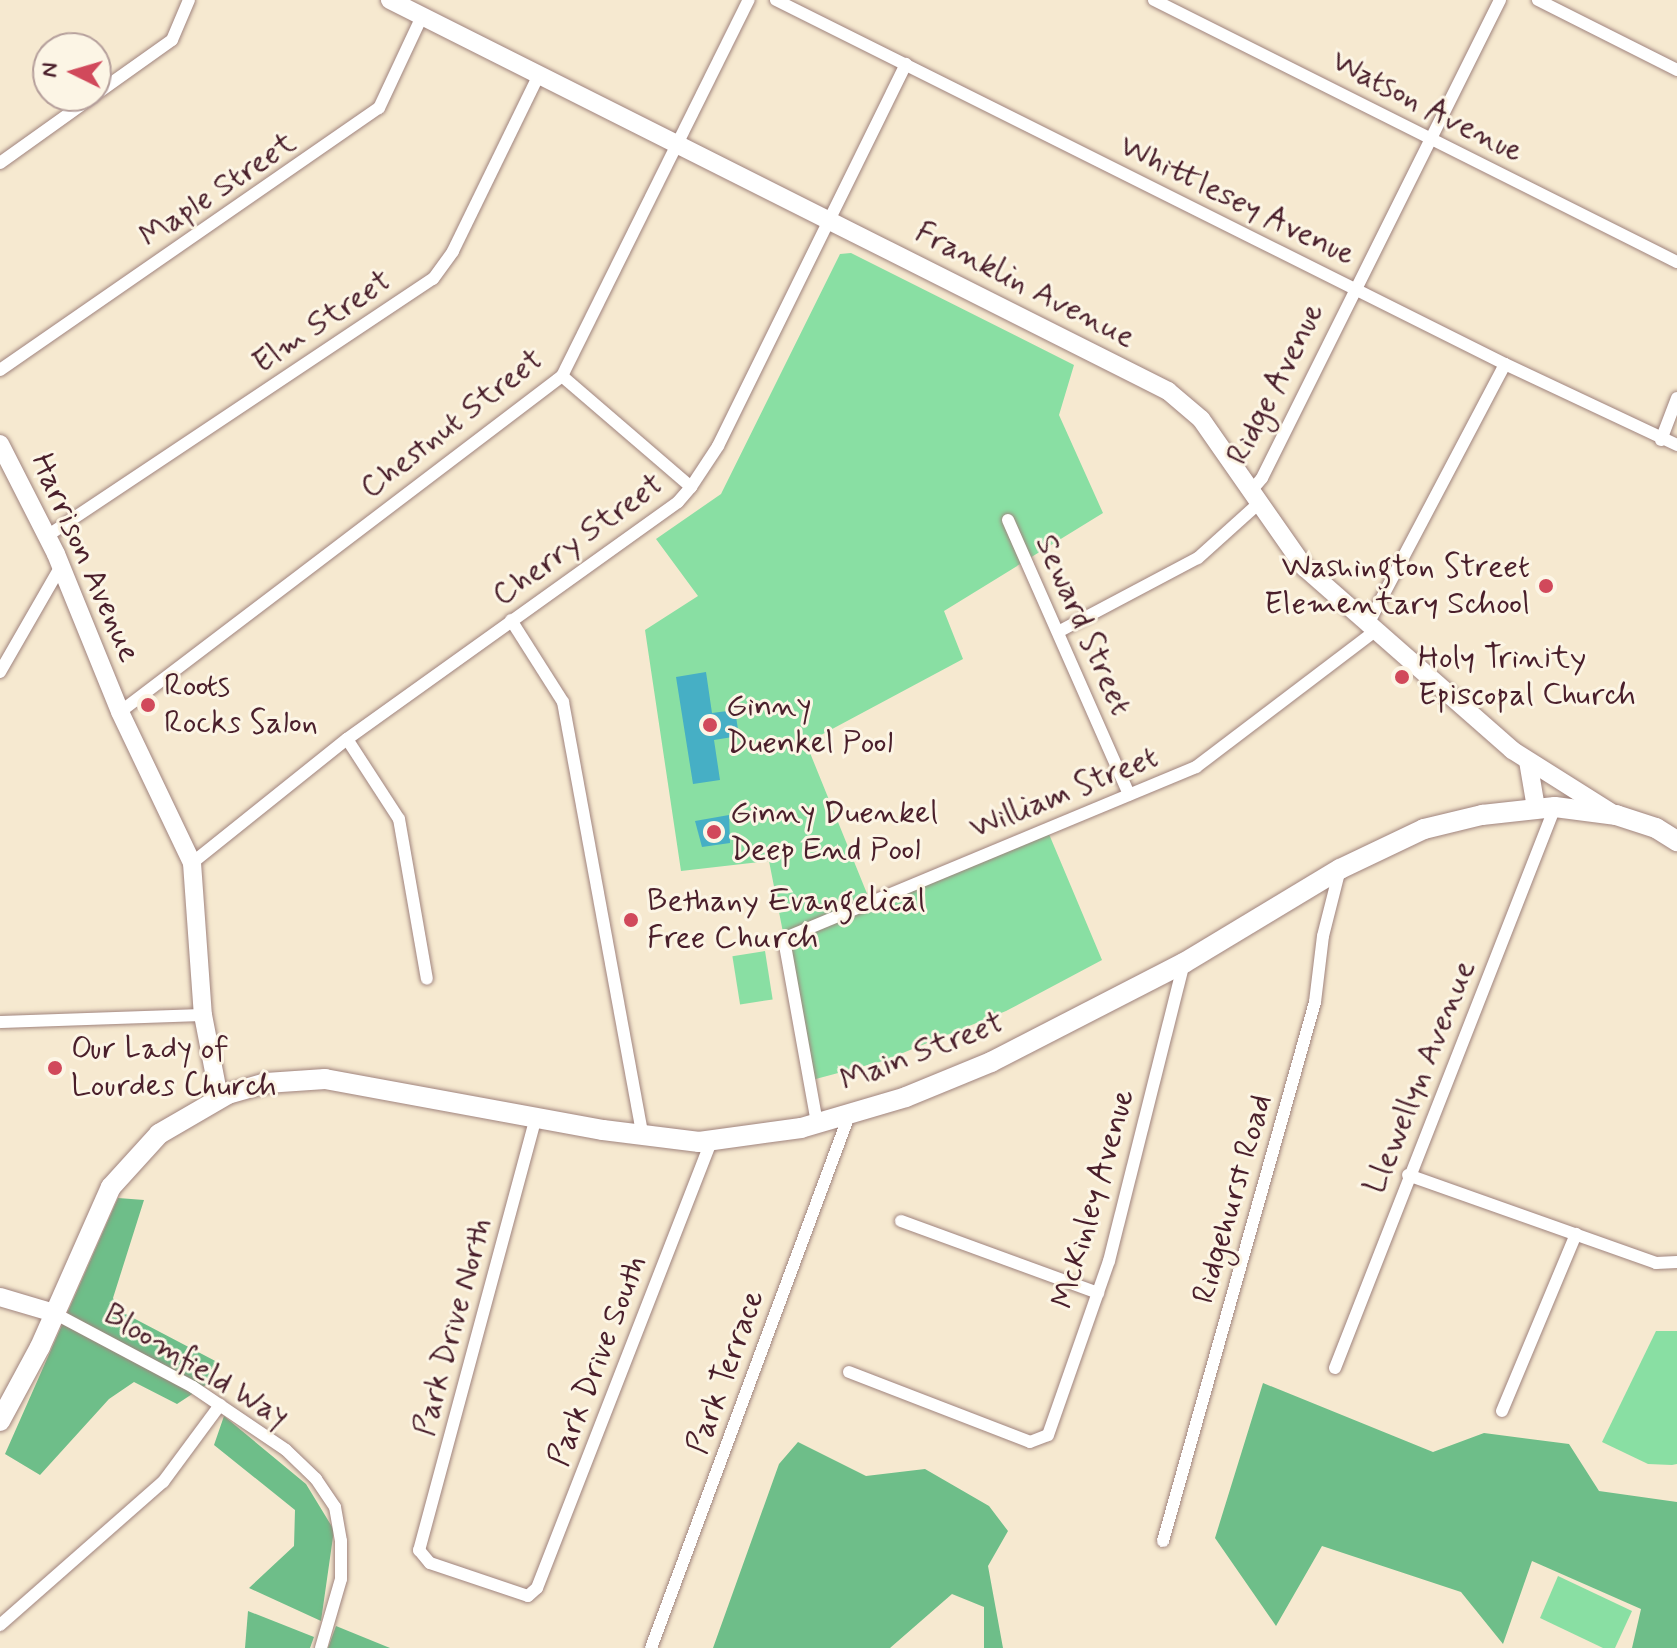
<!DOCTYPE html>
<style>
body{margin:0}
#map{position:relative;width:1677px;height:1648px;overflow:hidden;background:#f6e9d0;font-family:Mynerve,sans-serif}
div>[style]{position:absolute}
.green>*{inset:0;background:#89dfa3;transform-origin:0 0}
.forest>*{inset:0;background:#6ebe89}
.water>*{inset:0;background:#46afc5}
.roads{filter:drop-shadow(0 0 2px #a0847e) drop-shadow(0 0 2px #a0847e)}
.street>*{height:12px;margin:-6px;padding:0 6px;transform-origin:6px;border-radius:6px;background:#fff}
.secondary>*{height:18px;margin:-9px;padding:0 9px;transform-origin:9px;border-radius:9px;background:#fff}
.primary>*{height:20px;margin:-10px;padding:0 10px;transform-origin:10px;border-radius:10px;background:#fff}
.dots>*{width:22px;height:22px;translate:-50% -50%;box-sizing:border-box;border:4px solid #fcf5e5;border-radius:50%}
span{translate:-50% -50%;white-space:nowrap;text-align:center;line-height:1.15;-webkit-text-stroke:6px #fcf5e5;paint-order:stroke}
.street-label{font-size:32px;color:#4a1f2b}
.poi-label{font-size:32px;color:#4a1f2b}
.right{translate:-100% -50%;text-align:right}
.left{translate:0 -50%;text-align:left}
.north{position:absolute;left:32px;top:32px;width:80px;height:80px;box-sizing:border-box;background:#fcf5e5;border:2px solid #b59f9b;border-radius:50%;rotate:275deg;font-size:22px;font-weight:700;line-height:32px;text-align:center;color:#4a1f2b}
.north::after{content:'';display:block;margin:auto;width:28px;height:36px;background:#d1495b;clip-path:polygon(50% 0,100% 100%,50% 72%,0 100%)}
</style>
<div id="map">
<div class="green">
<i style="clip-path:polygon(851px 253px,1074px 365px,1059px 415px,1103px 513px,944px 611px,963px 659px,806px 743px,870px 901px,1046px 827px,1102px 960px,1006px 1011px,883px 1061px,812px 1080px,769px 861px,681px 871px,645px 630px,698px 596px,656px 539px,721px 494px,840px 254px)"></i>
<i style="left:765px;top:951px;width:49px;height:33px;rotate:81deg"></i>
<i style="clip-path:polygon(1656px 1331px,1677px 1331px,1677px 1464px,1672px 1465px,1648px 1464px,1602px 1442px)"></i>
<i style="clip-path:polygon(1558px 1576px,1632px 1611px,1615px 1648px,1603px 1648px,1540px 1618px)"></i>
</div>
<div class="forest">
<i style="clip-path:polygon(118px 1198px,144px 1200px,113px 1298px,118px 1310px,221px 1364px,215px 1379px,177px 1404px,134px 1382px,109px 1399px,40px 1475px,5px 1454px)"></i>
<i style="clip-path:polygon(1263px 1383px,1433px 1452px,1484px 1433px,1569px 1444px,1599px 1491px,1677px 1502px,1677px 1648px,1632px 1648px,1641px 1609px,1532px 1561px,1503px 1644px,1461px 1592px,1322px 1546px,1276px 1626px,1215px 1538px)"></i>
<i style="clip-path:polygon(224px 1416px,306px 1484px,334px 1530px,321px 1621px,249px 1588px,294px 1546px,295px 1510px,214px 1445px)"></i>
<i style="clip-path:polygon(798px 1442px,866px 1476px,925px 1469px,989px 1506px,1008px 1531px,988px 1566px,1003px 1648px,984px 1648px,984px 1607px,952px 1594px,890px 1648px,713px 1648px,779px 1464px)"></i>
<i style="clip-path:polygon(248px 1611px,314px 1637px,310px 1648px,245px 1648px)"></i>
<i style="clip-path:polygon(336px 1626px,390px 1648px,328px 1648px)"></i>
</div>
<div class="water">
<i style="clip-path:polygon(706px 672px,712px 713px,735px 710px,739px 736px,714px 740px,720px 780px,693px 784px,676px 677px)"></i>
<i style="clip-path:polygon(729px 815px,730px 843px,702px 847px,695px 821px)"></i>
</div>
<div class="roads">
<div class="street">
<i style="left:776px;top:0;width:815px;rotate:26.53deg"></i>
<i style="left:1505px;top:364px;width:190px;rotate:25.2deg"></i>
<i style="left:1154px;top:0;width:585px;rotate:26.61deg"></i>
<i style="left:1538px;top:0;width:156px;rotate:26.7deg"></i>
<i style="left:96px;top:94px;width:93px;rotate:-35.4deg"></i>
<i style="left:172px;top:40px;width:43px;rotate:-67deg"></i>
<i style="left:0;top:163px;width:115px;rotate:-35.5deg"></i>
<i style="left:0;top:370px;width:461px;rotate:-34.7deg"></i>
<i style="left:379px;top:108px;width:102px;rotate:-64.9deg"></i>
<i style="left:562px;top:376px;width:170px;rotate:40.7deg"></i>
<i style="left:1661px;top:440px;width:45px;rotate:-69.1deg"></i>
<i style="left:1250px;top:492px;width:18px;rotate:-49deg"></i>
<i style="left:1262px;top:478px;width:534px;rotate:-63.53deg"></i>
<i style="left:1008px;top:520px;width:300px;rotate:66.2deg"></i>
<i style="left:47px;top:536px;width:464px;rotate:-33.7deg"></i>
<i style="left:433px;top:279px;width:34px;rotate:-54deg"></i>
<i style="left:453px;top:251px;width:196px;rotate:-64deg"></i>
<i style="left:511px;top:620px;width:97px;rotate:57.6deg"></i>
<i style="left:563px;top:702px;width:441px;rotate:79.6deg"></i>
<i style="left:1367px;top:626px;width:296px;rotate:-62.2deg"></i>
<i style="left:1058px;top:632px;width:158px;rotate:-27.9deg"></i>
<i style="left:1198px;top:558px;width:81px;rotate:-42deg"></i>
<i style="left:0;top:672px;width:122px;rotate:-60.1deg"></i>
<i style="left:120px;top:712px;width:555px;rotate:-37.24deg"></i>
<i style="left:562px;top:376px;width:420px;rotate:-63.6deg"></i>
<i style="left:347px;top:739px;width:95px;rotate:57deg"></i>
<i style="left:399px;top:819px;width:162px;rotate:80.1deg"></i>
<i style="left:192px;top:863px;width:198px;rotate:-38.7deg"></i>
<i style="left:347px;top:739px;width:407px;rotate:-35.6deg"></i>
<i style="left:678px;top:502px;width:20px;rotate:-49deg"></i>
<i style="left:691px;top:487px;width:49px;rotate:-56.6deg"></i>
<i style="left:718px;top:446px;width:426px;rotate:-63.8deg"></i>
<i style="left:0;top:1022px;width:203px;rotate:-2deg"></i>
<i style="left:536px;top:1117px;width:449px;rotate:105.1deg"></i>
<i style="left:419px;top:1550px;width:17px;rotate:50deg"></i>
<i style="left:430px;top:1563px;width:103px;rotate:18.6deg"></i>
<i style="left:528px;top:1596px;width:12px;rotate:-42deg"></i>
<i style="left:537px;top:1588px;width:480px;rotate:-68.7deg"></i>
<i style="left:817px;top:1123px;width:180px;rotate:-100.2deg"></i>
<i style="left:785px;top:946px;width:11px;rotate:-63deg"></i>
<i style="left:790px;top:936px;width:440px;rotate:-22.6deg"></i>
<i style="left:1196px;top:767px;width:223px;rotate:-37.2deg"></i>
<i style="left:1408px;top:1175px;width:263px;rotate:19.5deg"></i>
<i style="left:1656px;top:1263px;width:21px;rotate:-3deg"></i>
<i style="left:901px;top:1221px;width:210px;rotate:20.1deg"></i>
<i style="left:54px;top:1313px;width:157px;rotate:28deg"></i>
<i style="left:193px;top:1387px;width:112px;rotate:34.1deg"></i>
<i style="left:286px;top:1450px;width:42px;rotate:44deg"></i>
<i style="left:316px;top:1479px;width:34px;rotate:56deg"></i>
<i style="left:335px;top:1507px;width:35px;rotate:80deg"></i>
<i style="left:341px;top:1541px;width:38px;rotate:90deg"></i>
<i style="left:341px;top:1579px;width:72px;rotate:106.2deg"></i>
<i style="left:1335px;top:1368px;width:603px;rotate:-68.59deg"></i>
<i style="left:849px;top:1372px;width:194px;rotate:21.1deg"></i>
<i style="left:1030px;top:1442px;width:19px;rotate:-21deg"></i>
<i style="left:1048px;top:1435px;width:184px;rotate:-70.7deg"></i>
<i style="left:1109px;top:1261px;width:307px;rotate:-75.9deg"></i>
<i style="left:1502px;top:1411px;width:192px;rotate:-67.3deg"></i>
<i style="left:1163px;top:1541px;width:560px;rotate:-74.25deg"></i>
<i style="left:1315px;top:1002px;width:66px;rotate:-83.1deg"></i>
<i style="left:1323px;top:936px;width:69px;rotate:-75.8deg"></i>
<i style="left:0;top:1625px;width:217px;rotate:-41.3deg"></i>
<i style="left:163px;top:1482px;width:96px;rotate:-53.5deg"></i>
<i style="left:651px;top:1648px;width:571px;rotate:-69.6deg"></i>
</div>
<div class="secondary">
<i style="left:390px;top:0;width:871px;rotate:26.68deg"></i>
<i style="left:1168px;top:391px;width:43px;rotate:40.3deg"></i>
<i style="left:1201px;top:419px;width:182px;rotate:55.1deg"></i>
<i style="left:1305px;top:568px;width:276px;rotate:41.3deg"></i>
<i style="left:1512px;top:750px;width:122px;rotate:32.3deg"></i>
<i style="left:0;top:444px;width:123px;rotate:63deg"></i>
<i style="left:56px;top:554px;width:170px;rotate:67.9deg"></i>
<i style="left:120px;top:712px;width:167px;rotate:64.5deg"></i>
<i style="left:192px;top:863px;width:152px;rotate:85.9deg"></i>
<i style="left:203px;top:1015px;width:84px;rotate:79deg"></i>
<i style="left:1528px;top:761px;width:48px;rotate:80.3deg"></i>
<i style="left:0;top:1297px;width:56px;rotate:16.5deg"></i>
</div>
<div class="primary">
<i style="left:0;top:1421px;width:84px;rotate:-61.6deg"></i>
<i style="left:40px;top:1347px;width:175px;rotate:-66.1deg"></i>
<i style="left:111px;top:1187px;width:72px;rotate:-47.8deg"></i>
<i style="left:159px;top:1134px;width:80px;rotate:-30.1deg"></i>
<i style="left:228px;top:1094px;width:40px;rotate:-16deg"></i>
<i style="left:266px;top:1083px;width:59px;rotate:-3.9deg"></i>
<i style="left:325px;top:1079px;width:283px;rotate:10.4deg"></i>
<i style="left:603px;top:1130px;width:97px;rotate:7.1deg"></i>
<i style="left:699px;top:1142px;width:103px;rotate:-7.8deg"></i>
<i style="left:801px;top:1128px;width:109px;rotate:-16.4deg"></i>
<i style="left:906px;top:1097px;width:92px;rotate:-22.4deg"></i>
<i style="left:991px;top:1062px;width:217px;rotate:-27.2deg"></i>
<i style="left:1184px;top:963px;width:182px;rotate:-31.1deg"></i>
<i style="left:1340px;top:869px;width:93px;rotate:-25.5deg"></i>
<i style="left:1424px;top:829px;width:60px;rotate:-13.6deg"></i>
<i style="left:1482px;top:815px;width:73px;rotate:-6.3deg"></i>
<i style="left:1555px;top:807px;width:62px;rotate:7.5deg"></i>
<i style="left:1616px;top:815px;width:42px;rotate:18deg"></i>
<i style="left:1656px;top:828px;width:25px;rotate:32deg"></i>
</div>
</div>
<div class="dots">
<i style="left:1546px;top:586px;background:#d1495b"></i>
<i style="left:1402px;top:677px;background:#d1495b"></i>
<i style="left:148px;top:705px;background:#d1495b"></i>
<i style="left:710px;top:725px;background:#d1495b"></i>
<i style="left:714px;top:832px;background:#d1495b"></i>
<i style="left:631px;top:920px;background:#d1495b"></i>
<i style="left:55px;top:1068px;background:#d1495b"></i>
</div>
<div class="street-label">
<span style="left:1427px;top:107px;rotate:27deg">Watson Avenue</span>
<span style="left:218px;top:190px;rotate:-34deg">Maple Street</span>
<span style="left:1237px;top:201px;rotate:26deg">Whittlesey Avenue</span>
<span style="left:1025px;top:285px;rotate:27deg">Franklin Avenue</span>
<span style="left:322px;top:322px;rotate:-34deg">Elm Street</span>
<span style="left:1276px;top:384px;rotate:-63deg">Ridge Avenue</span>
<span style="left:452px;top:424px;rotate:-38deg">Chestnut Street</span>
<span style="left:578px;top:540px;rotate:-36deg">Cherry Street</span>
<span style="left:85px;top:558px;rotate:66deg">Harrison Avenue</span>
<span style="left:1083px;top:625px;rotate:66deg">Seward Street</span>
<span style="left:1064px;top:793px;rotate:-22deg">William Street</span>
<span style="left:922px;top:1052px;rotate:-21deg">Main Street</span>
<span style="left:1420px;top:1077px;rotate:-68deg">Llewellyn Avenue</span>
<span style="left:1094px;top:1199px;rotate:-74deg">McKinley Avenue</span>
<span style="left:1233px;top:1199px;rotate:-74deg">Ridgehurst Road</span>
<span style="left:453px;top:1327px;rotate:-75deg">Park Drive North</span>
<span style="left:598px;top:1361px;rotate:-69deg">Park Drive South</span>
<span style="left:196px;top:1366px;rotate:31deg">Bloomfield Way</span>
<span style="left:726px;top:1372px;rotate:-70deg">Park Terrace</span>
</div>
<div class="poi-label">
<span class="right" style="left:1530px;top:586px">Washington Street<br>Elementary School</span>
<span class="left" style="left:1418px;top:677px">Holy Trinity<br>Episcopal Church</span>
<span class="left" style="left:164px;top:705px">Roots<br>Rocks Salon</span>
<span class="left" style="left:726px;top:725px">Ginny<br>Duenkel Pool</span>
<span class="left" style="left:730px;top:832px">Ginny Duenkel<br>Deep End Pool</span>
<span class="left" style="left:647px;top:920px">Bethany Evangelical<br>Free Church</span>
<span class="left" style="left:71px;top:1068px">Our Lady of<br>Lourdes Church</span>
</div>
<div class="north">N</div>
</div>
